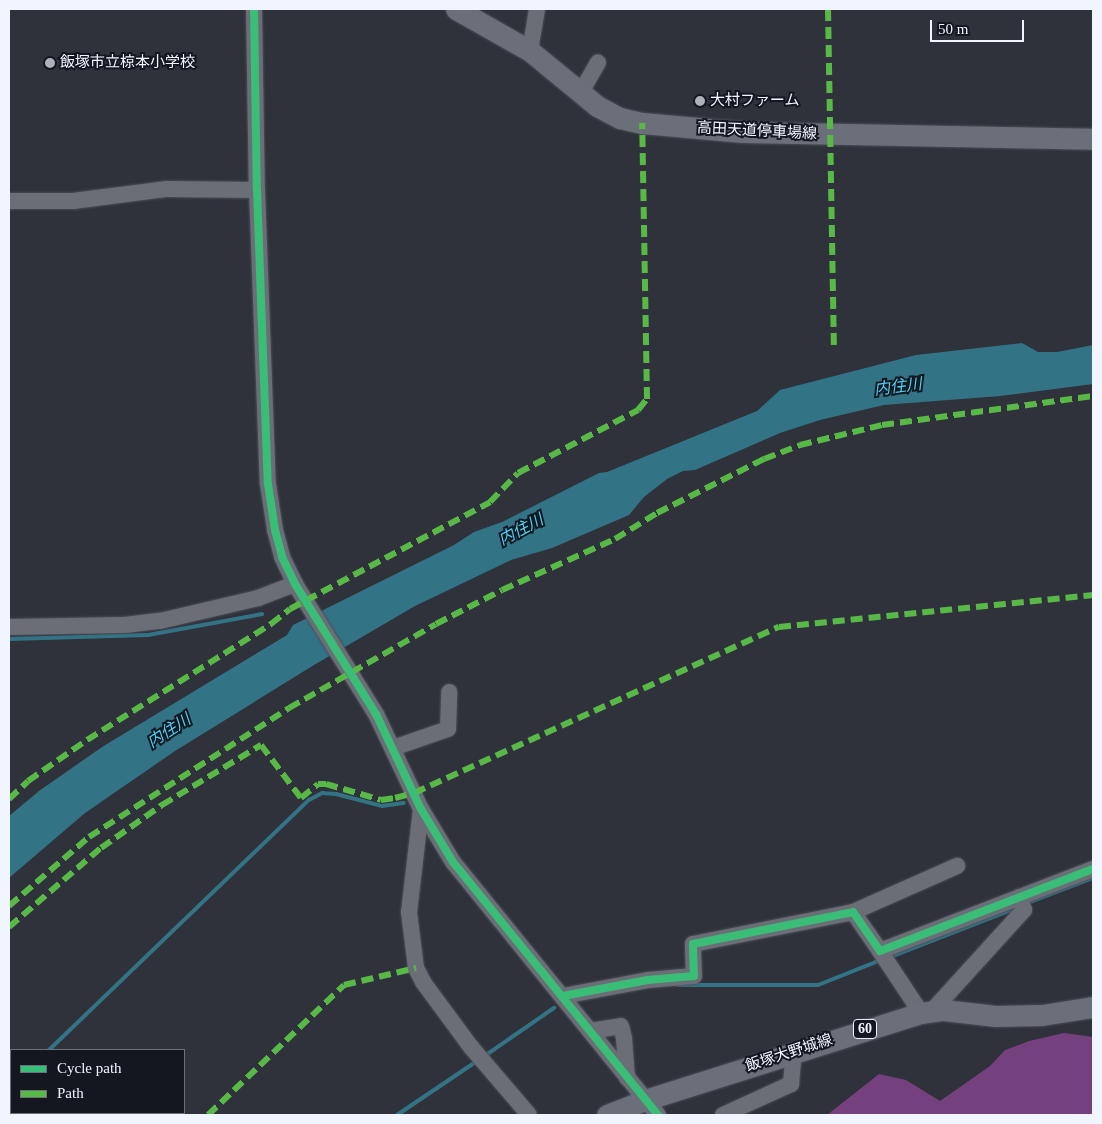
<!DOCTYPE html>
<meta charset="utf-8">
<style>
body{margin:0}
#map{position:relative;width:1102px;height:1124px;overflow:hidden;background:#2f323b;font-family:"Times New Roman","Noto Sans JP",serif}
div>[style]{position:absolute}
.forest>*{inset:0;background:#74417e}
.water>*{inset:0;background:#327486}
.stream>*{height:4px;margin:-2px;padding:0 2px;transform-origin:2px;border-radius:2px;background:#327486}
.roads{filter:drop-shadow(0 0 1px #4b4f56) drop-shadow(0 0 1px #4b4f56)}
.minor>*{height:16px;margin:-8px;padding:0 8px;transform-origin:8px;border-radius:8px;background:#6b6e76}
.major>*{height:21px;margin:-10.5px;padding:0 10.5px;transform-origin:10.5px;border-radius:10.5px;background:#6a6f79}
.quiet>*{height:6px;margin-top:-3px;transform-origin:0;background:repeating-linear-gradient(90deg,#58b947 0 12px,transparent 0 18px)}
.cycleway>*{height:8px;margin:-4px;padding:0 4px;transform-origin:4px;border-radius:4px;background:#3abd76}
.dots>*{width:14px;height:14px;translate:-50% -50%;box-sizing:border-box;border:2px solid #14171f;border-radius:50%}
span{translate:-50% -50%;white-space:nowrap;text-align:center;line-height:1.15;-webkit-text-stroke:4px #14171f;paint-order:stroke}
.shield-label span{padding:1px 4px;background:#14171f;border:1px solid;border-radius:4px;-webkit-text-stroke-width:0}
.shield-label{font-size:14px;color:#f1f5ff;font-weight:700}
.poi-label{font-size:15px;color:#f1f5ff}
.left{translate:0 -50%;text-align:left}
.street-label{font-size:15px;color:#f1f5ff}
.water-label{font-size:16px;color:#49d3f7;font-style:italic}
.frame{position:absolute;inset:0;border:10px solid #f1f5ff;pointer-events:none}
.legend{position:absolute;left:10px;top:1049px;width:175px;height:65px;box-sizing:border-box;background:#14171f;border:1px solid #6c7079;margin:0;padding:6px 9px;list-style:none;font-size:15px;color:#f1f5ff}
.legend li{display:flex;align-items:center;gap:10px;height:25px}
.legend b{width:25px;border:1px solid #6c7079}
.scale{position:absolute;left:930px;top:20px;width:94px;height:22px;box-sizing:border-box;border:2px solid #f1f5ff;border-top:0;padding-left:6px;font-size:15px;line-height:18px;white-space:nowrap;color:#f1f5ff;-webkit-text-stroke:4px #14171f;paint-order:stroke}
</style>
<div id="map">
<div class="forest">
<i style="clip-path:polygon(1064px 1033px,1093px 1037px,1093px 1115px,827px 1115px,879px 1074px,906px 1080px,940px 1101px,990px 1066px,1005px 1050px,1029px 1041px)"></i>
</div>
<div class="water">
<i style="clip-path:polygon(1022px 343px,1038px 352px,1057px 352px,1093px 345px,1093px 384px,1000px 396px,884px 405px,820px 420px,780px 433px,695px 470px,683px 471px,667px 479px,644px 497px,629px 515px,552px 548px,511px 560px,415px 606px,314px 665px,175px 751px,85px 813px,9px 878px,9px 816px,39px 791px,102px 747px,287px 635px,293px 625px,454px 545px,474px 532px,502px 522px,599px 473px,607px 472px,757px 411px,780px 390px,916px 355px)"></i>
</div>
<div class="stream">
<i style="left:9px;top:639px;width:139px;rotate:-1.6deg"></i>
<i style="left:148px;top:635px;width:116px;rotate:-10.4deg"></i>
<i style="left:1025px;top:904px;width:73px;rotate:-20.9deg"></i>
<i style="left:888px;top:958px;width:141px;rotate:-21.3deg"></i>
<i style="left:678px;top:985px;width:140px"></i>
<i style="left:818px;top:985px;width:68px;rotate:-21.6deg"></i>
<i style="left:49px;top:1050px;width:361px;rotate:-43.9deg"></i>
<i style="left:309px;top:800px;width:15px;rotate:-28deg"></i>
<i style="left:322px;top:793px;width:14px;rotate:4deg"></i>
<i style="left:336px;top:794px;width:48px;rotate:14.6deg"></i>
<i style="left:382px;top:806px;width:22px;rotate:-8deg"></i>
<i style="left:486px;top:1055px;width:83px;rotate:-34.7deg"></i>
<i style="left:9px;top:1089px;width:4px;rotate:-56deg"></i>
<i style="left:397px;top:1115px;width:97px;rotate:-34deg"></i>
</div>
<div class="roads">
<div class="minor">
<i style="left:254px;top:9px;width:181px;rotate:89.1deg"></i>
<i style="left:257px;top:190px;width:294px;rotate:87.9deg"></i>
<i style="left:268px;top:484px;width:47px;rotate:81.3deg"></i>
<i style="left:275px;top:530px;width:28px;rotate:75deg"></i>
<i style="left:282px;top:557px;width:30px;rotate:64deg"></i>
<i style="left:295px;top:584px;width:153px;rotate:58.1deg"></i>
<i style="left:376px;top:714px;width:105px;rotate:64.7deg"></i>
<i style="left:421px;top:809px;width:62px;rotate:58.9deg"></i>
<i style="left:453px;top:862px;width:326px;rotate:51deg"></i>
<i style="left:530px;top:51px;width:43px;rotate:-80.5deg"></i>
<i style="left:581px;top:92px;width:34px;rotate:-60deg"></i>
<i style="left:9px;top:201px;width:64px"></i>
<i style="left:73px;top:201px;width:95px;rotate:-7.3deg"></i>
<i style="left:167px;top:189px;width:90px;rotate:0.6deg"></i>
<i style="left:9px;top:627px;width:116px;rotate:-1deg"></i>
<i style="left:125px;top:625px;width:35px;rotate:-7deg"></i>
<i style="left:160px;top:621px;width:101px;rotate:-13.2deg"></i>
<i style="left:258px;top:598px;width:40px;rotate:-21deg"></i>
<i style="left:393px;top:748px;width:58px;rotate:-19.1deg"></i>
<i style="left:448px;top:729px;width:37px;rotate:-88deg"></i>
<i style="left:421px;top:809px;width:104px;rotate:96.6deg"></i>
<i style="left:409px;top:912px;width:56px;rotate:82.9deg"></i>
<i style="left:416px;top:968px;width:16px;rotate:63deg"></i>
<i style="left:423px;top:982px;width:81px;rotate:53.6deg"></i>
<i style="left:471px;top:1047px;width:89px;rotate:49.5deg"></i>
<i style="left:853px;top:912px;width:114px;rotate:-23.9deg"></i>
<i style="left:880px;top:951px;width:74px;rotate:56.5deg"></i>
<i style="left:563px;top:996px;width:86px;rotate:-10.7deg"></i>
<i style="left:648px;top:980px;width:46px;rotate:-5deg"></i>
<i style="left:694px;top:976px;width:32px;rotate:-92deg"></i>
<i style="left:693px;top:944px;width:163px;rotate:-11.3deg"></i>
<i style="left:853px;top:912px;width:47px;rotate:55.3deg"></i>
<i style="left:880px;top:951px;width:228px;rotate:-21.1deg"></i>
<i style="left:932px;top:1011px;width:137px;rotate:-47.7deg"></i>
<i style="left:1024px;top:910px;width:14px;rotate:-111deg"></i>
<i style="left:590px;top:1031px;width:31px;rotate:-9deg"></i>
<i style="left:621px;top:1026px;width:12px;rotate:76deg"></i>
<i style="left:624px;top:1038px;width:40px;rotate:85.7deg"></i>
<i style="left:723px;top:1115px;width:75px;rotate:-24.5deg"></i>
<i style="left:791px;top:1084px;width:33px;rotate:-85deg"></i>
</div>
<div class="major">
<i style="left:456px;top:9px;width:85px;rotate:29.6deg"></i>
<i style="left:530px;top:51px;width:87px;rotate:39.4deg"></i>
<i style="left:597px;top:106px;width:26px;rotate:28deg"></i>
<i style="left:620px;top:118px;width:23px;rotate:13deg"></i>
<i style="left:642px;top:123px;width:101px;rotate:5.1deg"></i>
<i style="left:743px;top:132px;width:350px;rotate:1.1deg"></i>
<i style="left:607px;top:1115px;width:41px;rotate:-21.5deg"></i>
<i style="left:645px;top:1100px;width:289px;rotate:-17.5deg"></i>
<i style="left:921px;top:1013px;width:22px;rotate:-8deg"></i>
<i style="left:943px;top:1010px;width:53px;rotate:6.5deg"></i>
<i style="left:996px;top:1016px;width:46px;rotate:-1.2deg"></i>
<i style="left:1042px;top:1015px;width:52px;rotate:-8.9deg"></i>
</div>
</div>
<div class="quiet">
<i style="left:828px;top:9px;width:342px;rotate:89deg"></i>
<i style="left:9px;top:799px;width:26px;rotate:-43deg"></i>
<i style="left:28px;top:781px;width:72px;rotate:-34.8deg"></i>
<i style="left:87px;top:740px;width:218px;rotate:-32.2deg"></i>
<i style="left:271px;top:624px;width:24px;rotate:-38deg"></i>
<i style="left:290px;top:609px;width:227px;rotate:-28.1deg"></i>
<i style="left:490px;top:502px;width:40px;rotate:-46deg"></i>
<i style="left:518px;top:473px;width:136px;rotate:-27.7deg"></i>
<i style="left:638px;top:410px;width:14px;rotate:-51deg"></i>
<i style="left:647px;top:399px;width:276px;rotate:-91deg"></i>
<i style="left:9px;top:906px;width:106px;rotate:-40.8deg"></i>
<i style="left:89px;top:837px;width:238px;rotate:-32.8deg"></i>
<i style="left:289px;top:708px;width:169px;rotate:-29.7deg"></i>
<i style="left:436px;top:624px;width:74px;rotate:-27.3deg"></i>
<i style="left:502px;top:590px;width:124px;rotate:-24.3deg"></i>
<i style="left:615px;top:539px;width:49px;rotate:-31.8deg"></i>
<i style="left:657px;top:513px;width:120px;rotate:-26.8deg"></i>
<i style="left:764px;top:459px;width:39px;rotate:-21deg"></i>
<i style="left:800px;top:445px;width:84px;rotate:-13.7deg"></i>
<i style="left:882px;top:425px;width:213px;rotate:-7.8deg"></i>
<i style="left:9px;top:927px;width:121px;rotate:-40.7deg"></i>
<i style="left:101px;top:848px;width:75px;rotate:-35.2deg"></i>
<i style="left:162px;top:805px;width:116px;rotate:-31.2deg"></i>
<i style="left:261px;top:745px;width:66px;rotate:53deg"></i>
<i style="left:301px;top:798px;width:22px;rotate:-39deg"></i>
<i style="left:318px;top:784px;width:8px"></i>
<i style="left:326px;top:784px;width:57px;rotate:16.2deg"></i>
<i style="left:381px;top:800px;width:14px;rotate:-8deg"></i>
<i style="left:395px;top:798px;width:20px;rotate:-15deg"></i>
<i style="left:414px;top:793px;width:401px;rotate:-24.5deg"></i>
<i style="left:779px;top:627px;width:316px;rotate:-5.8deg"></i>
<i style="left:208px;top:1115px;width:188px;rotate:-43.7deg"></i>
<i style="left:344px;top:985px;width:74px;rotate:-13.3deg"></i>
</div>
<div class="cycleway">
<i style="left:254px;top:9px;width:181px;rotate:89.1deg"></i>
<i style="left:257px;top:190px;width:294px;rotate:87.9deg"></i>
<i style="left:268px;top:484px;width:47px;rotate:81.3deg"></i>
<i style="left:275px;top:530px;width:28px;rotate:75deg"></i>
<i style="left:282px;top:557px;width:30px;rotate:64deg"></i>
<i style="left:295px;top:584px;width:153px;rotate:58.1deg"></i>
<i style="left:376px;top:714px;width:105px;rotate:64.7deg"></i>
<i style="left:421px;top:809px;width:62px;rotate:58.9deg"></i>
<i style="left:453px;top:862px;width:326px;rotate:51deg"></i>
<i style="left:563px;top:996px;width:86px;rotate:-10.7deg"></i>
<i style="left:648px;top:980px;width:46px;rotate:-5deg"></i>
<i style="left:694px;top:976px;width:32px;rotate:-92deg"></i>
<i style="left:693px;top:944px;width:163px;rotate:-11.3deg"></i>
<i style="left:853px;top:912px;width:47px;rotate:55.3deg"></i>
<i style="left:880px;top:951px;width:228px;rotate:-21.1deg"></i>
</div>
<div class="dots">
<i style="left:50px;top:63px;background:#adb1ba"></i>
<i style="left:700px;top:101px;background:#adb1ba"></i>
</div>
<div class="shield-label">
<span style="left:865px;top:1029px">60</span>
</div>
<div class="poi-label">
<span class="left" style="left:60px;top:63px">飯塚市立椋本小学校</span>
<span class="left" style="left:710px;top:101px">大村ファーム</span>
</div>
<div class="street-label">
<span style="left:757px;top:131px;rotate:3deg">高田天道停車場線</span>
<span style="left:789px;top:1053px;rotate:-18deg">飯塚大野城線</span>
</div>
<div class="water-label">
<span style="left:898px;top:387px;rotate:-7deg">内住川</span>
<span style="left:521px;top:530px;rotate:-28deg">内住川</span>
<span style="left:169px;top:731px;rotate:-33deg">内住川</span>
</div>
<div class="frame"></div>
<ul class="legend">
<li><b style="height:6px;background:#3abd76"></b>Cycle path</li>
<li><b style="height:6px;background:#58b947"></b>Path</li>
</ul>
<div class="scale">50 m</div>
</div>
